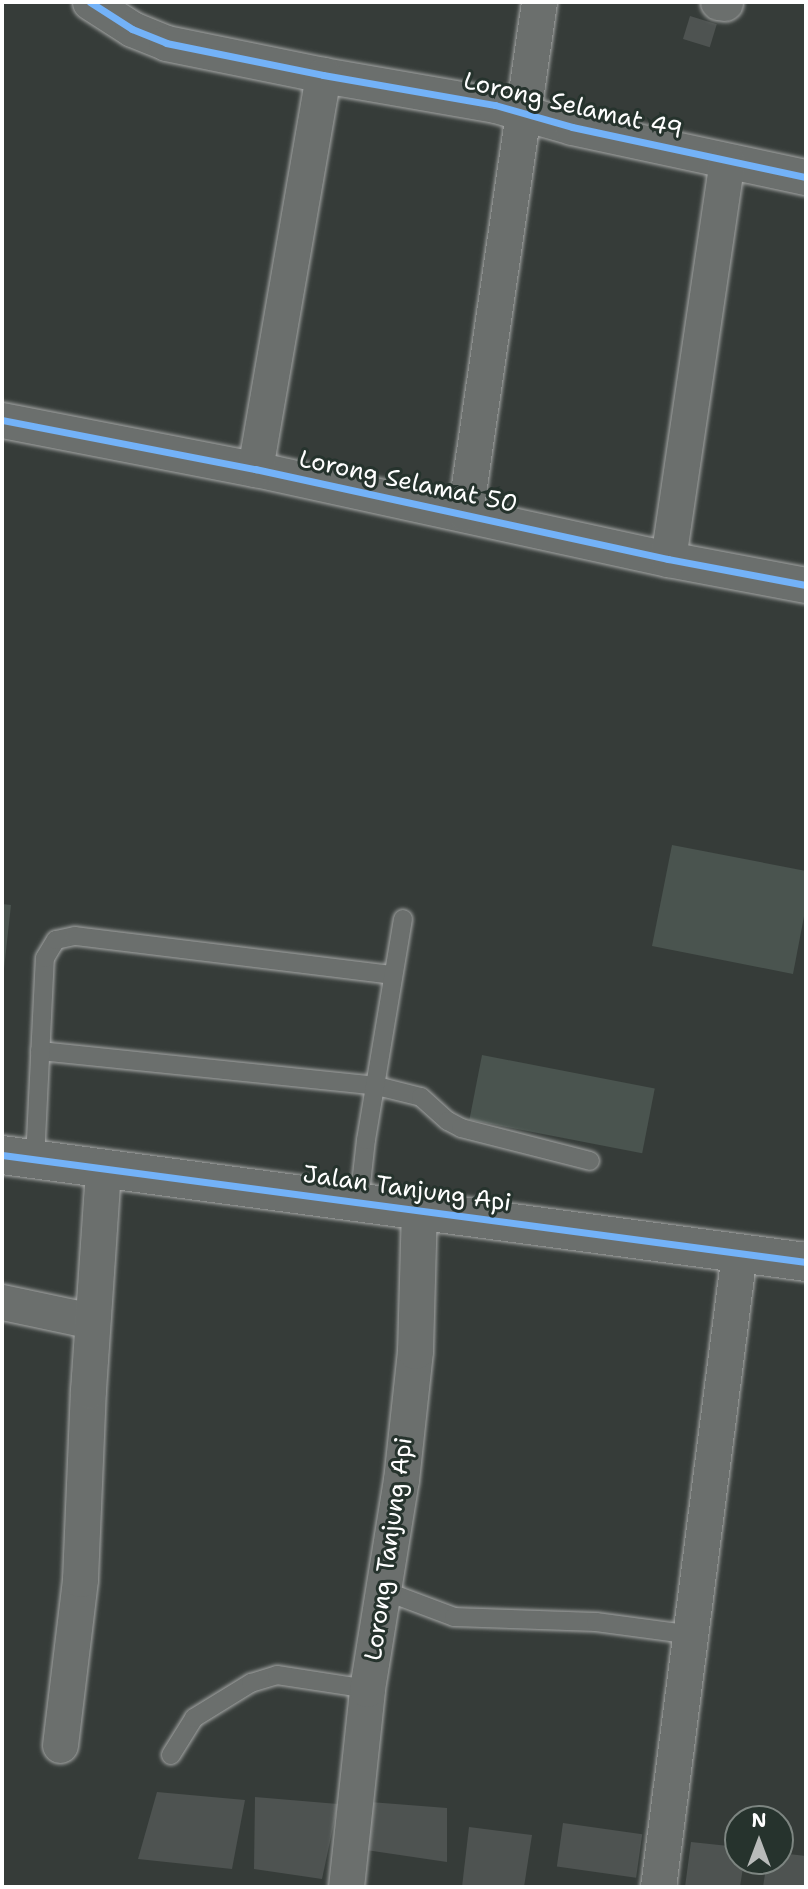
<!DOCTYPE html>
<style>
body{margin:0}
#map{position:relative;width:808px;height:1889px;overflow:hidden;background:#363c39;font-family:"Shantell Sans",sans-serif}
div>[style]{position:absolute}
.green>*{inset:0;background:#4a544f;transform-origin:0 0}
.building>*{inset:0;background:#4e5351;transform-origin:0 0}
.roads{filter:drop-shadow(0 0 2px #a5a7a6) drop-shadow(0 0 2px #a5a7a6)}
.service>*{height:18px;margin:-9px;padding:0 9px;transform-origin:9px;border-radius:9px;background:#6b6f6d}
.minor>*{height:35px;margin:-17.5px;padding:0 17.5px;transform-origin:17.5px;border-radius:17.5px;background:#6b6f6d}
.tertiary>*{height:38px;margin:-19px;padding:0 19px;transform-origin:19px;border-radius:19px;background:#6b6f6d}
.cycleway>*{height:7px;margin:-3.5px;padding:0 3.5px;transform-origin:3.5px;border-radius:3.5px;background:#73b2f8}
span{translate:-50% -50%;white-space:nowrap;text-align:center;line-height:1.15;-webkit-text-stroke:6px #26332d;paint-order:stroke}
.street-label{font-size:24px;color:#fff}
.frame{position:absolute;inset:0;border:4px solid #fff;pointer-events:none}
.north{position:absolute;left:724px;top:1805px;width:70px;height:70px;box-sizing:border-box;background:#26332d;border:2px solid #7d8581;border-radius:50%;rotate:0deg;font-size:19px;font-weight:700;line-height:28px;text-align:center;color:#fff}
.north::after{content:'';display:block;margin:auto;width:24px;height:32px;background:#b9bbba;clip-path:polygon(50% 0,100% 100%,50% 72%,0 100%)}
</style>
<div id="map">
<div class="green">
<i style="clip-path:polygon(672px 845px,806px 871px,806px 906px,793px 974px,652px 946px)"></i>
<i style="clip-path:polygon(2px 904px,11px 905px,3px 978px,2px 978px)"></i>
<i style="left:482px;top:1055px;width:176px;height:66px;rotate:11deg"></i>
</div>
<div class="building">
<i style="left:690px;top:16px;width:28px;height:24px;rotate:17deg"></i>
<i style="clip-path:polygon(157px 1792px,245px 1800px,232px 1869px,138px 1859px)"></i>
<i style="clip-path:polygon(255px 1797px,338px 1804px,322px 1879px,254px 1869px)"></i>
<i style="clip-path:polygon(370px 1802px,447px 1808px,447px 1862px,366px 1850px)"></i>
<i style="left:563px;top:1823px;width:80px;height:44px;rotate:8deg"></i>
<i style="clip-path:polygon(469px 1827px,532px 1835px,524px 1887px,462px 1887px)"></i>
<i style="clip-path:polygon(691px 1842px,738px 1847px,738px 1861px,744px 1861px,740px 1887px,685px 1887px)"></i>
<i style="clip-path:polygon(780px 1853px,806px 1856px,806px 1887px,763px 1887px,767px 1861px,780px 1861px)"></i>
</div>
<div class="roads">
<div class="service">
<i style="left:40px;top:1051px;width:339px;rotate:5.9deg"></i>
<i style="left:377px;top:1086px;width:45px;rotate:14deg"></i>
<i style="left:421px;top:1097px;width:36px;rotate:42deg"></i>
<i style="left:448px;top:1121px;width:15px;rotate:28deg"></i>
<i style="left:461px;top:1128px;width:133px;rotate:14.3deg"></i>
<i style="left:35px;top:1160px;width:202px;rotate:-87.2deg"></i>
<i style="left:45px;top:958px;width:21px;rotate:-59deg"></i>
<i style="left:56px;top:940px;width:19px;rotate:-12deg"></i>
<i style="left:75px;top:936px;width:320px;rotate:7deg"></i>
<i style="left:359px;top:1202px;width:62px;rotate:-83.6deg"></i>
<i style="left:366px;top:1140px;width:224px;rotate:-80.5deg"></i>
<i style="left:385px;top:1591px;width:74px;rotate:20.6deg"></i>
<i style="left:454px;top:1617px;width:142px;rotate:2deg"></i>
<i style="left:596px;top:1622px;width:98px;rotate:7.6deg"></i>
<i style="left:171px;top:1755px;width:44px;rotate:-58.1deg"></i>
<i style="left:194px;top:1718px;width:67px;rotate:-31.6deg"></i>
<i style="left:251px;top:1683px;width:27px;rotate:-17deg"></i>
<i style="left:277px;top:1675px;width:91px;rotate:8.8deg"></i>
</div>
<div class="minor">
<i style="left:90px;top:2px;width:50px;rotate:32.7deg"></i>
<i style="left:132px;top:29px;width:37px;rotate:22deg"></i>
<i style="left:166px;top:43px;width:160px;rotate:11.5deg"></i>
<i style="left:323px;top:75px;width:175px;rotate:9.9deg"></i>
<i style="left:495px;top:105px;width:80px;rotate:15.9deg"></i>
<i style="left:572px;top:127px;width:239px;rotate:12.1deg"></i>
<i style="left:718px;top:2px;width:7px;rotate:8deg"></i>
<i style="left:2px;top:420px;width:258px;rotate:11deg"></i>
<i style="left:255px;top:469px;width:423px;rotate:12.3deg"></i>
<i style="left:668px;top:559px;width:140px;rotate:10.7deg"></i>
<i style="left:255px;top:469px;width:400px;rotate:-80.2deg"></i>
<i style="left:465px;top:513px;width:516px;rotate:-81.76deg"></i>
<i style="left:668px;top:559px;width:402px;rotate:-81.6deg"></i>
<i style="left:2px;top:1302px;width:92px;rotate:11.9deg"></i>
<i style="left:60px;top:1745px;width:167px;rotate:-83.1deg"></i>
<i style="left:80px;top:1579px;width:189px;rotate:-87.6deg"></i>
<i style="left:88px;top:1390px;width:222px;rotate:-86.1deg"></i>
<i style="left:346px;top:1887px;width:199px;rotate:-83.9deg"></i>
<i style="left:367px;top:1689px;width:212px;rotate:-80.8deg"></i>
<i style="left:401px;top:1480px;width:130px;rotate:-83.8deg"></i>
<i style="left:415px;top:1351px;width:141px;rotate:-88.4deg"></i>
<i style="left:658px;top:1887px;width:639px;rotate:-82.72deg"></i>
</div>
<div class="tertiary">
<i style="left:2px;top:1155px;width:811px;rotate:7.58deg"></i>
</div>
</div>
<div class="cycleway">
<i style="left:90px;top:2px;width:50px;rotate:32.7deg"></i>
<i style="left:132px;top:29px;width:37px;rotate:22deg"></i>
<i style="left:166px;top:43px;width:160px;rotate:11.5deg"></i>
<i style="left:323px;top:75px;width:175px;rotate:9.9deg"></i>
<i style="left:495px;top:105px;width:80px;rotate:15.9deg"></i>
<i style="left:572px;top:127px;width:239px;rotate:12.1deg"></i>
<i style="left:2px;top:420px;width:258px;rotate:11deg"></i>
<i style="left:255px;top:469px;width:423px;rotate:12.3deg"></i>
<i style="left:668px;top:559px;width:140px;rotate:10.7deg"></i>
<i style="left:2px;top:1155px;width:811px;rotate:7.58deg"></i>
</div>
<div class="street-label">
<span style="left:573px;top:106px;rotate:13deg">Lorong Selamat 49</span>
<span style="left:408px;top:482px;rotate:12deg">Lorong Selamat 50</span>
<span style="left:407px;top:1189px;rotate:8deg">Jalan Tanjung Api</span>
<span style="left:389px;top:1549px;rotate:-82deg">Lorong Tanjung Api</span>
</div>
<div class="frame"></div>
<div class="north">N</div>
</div>
